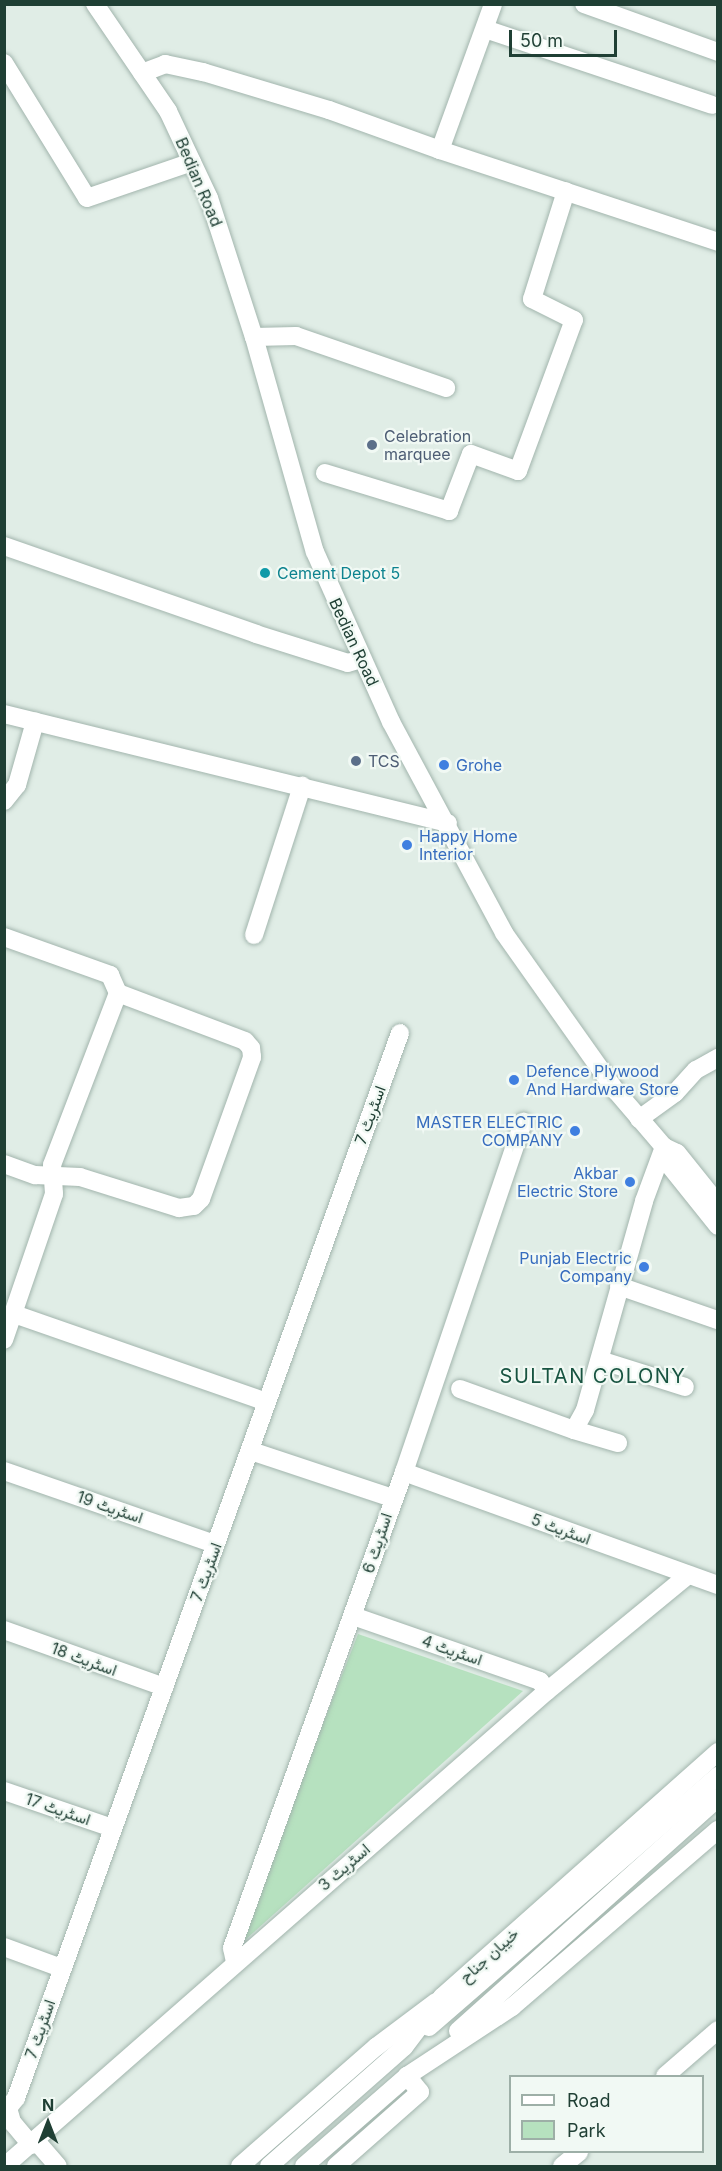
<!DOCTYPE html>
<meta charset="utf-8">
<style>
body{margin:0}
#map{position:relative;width:722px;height:2171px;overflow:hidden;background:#e0ede6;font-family:Inter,Vazirmatn,sans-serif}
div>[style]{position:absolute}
.green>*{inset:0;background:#b6e1bf}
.roads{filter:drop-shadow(0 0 2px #a2b5ad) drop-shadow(0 0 2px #a2b5ad)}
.minor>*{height:18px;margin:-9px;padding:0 9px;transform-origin:9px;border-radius:9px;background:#fff}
.tertiary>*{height:18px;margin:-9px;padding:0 9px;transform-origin:9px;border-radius:9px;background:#fff}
.secondary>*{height:18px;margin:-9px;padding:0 9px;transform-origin:9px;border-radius:9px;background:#fff}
.dots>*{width:16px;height:16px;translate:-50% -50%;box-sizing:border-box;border:3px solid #f1f9f4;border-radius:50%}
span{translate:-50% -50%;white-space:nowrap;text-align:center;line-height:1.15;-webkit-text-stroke:4.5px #f1f9f4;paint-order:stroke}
.street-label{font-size:16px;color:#1f3f34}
.service-label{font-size:16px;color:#4e5e75}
.left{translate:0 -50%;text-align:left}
.culture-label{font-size:16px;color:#0d838f}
.shop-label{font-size:16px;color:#366cbe}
.right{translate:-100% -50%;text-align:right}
.quarter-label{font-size:20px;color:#185441;letter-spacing:1.5px}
.frame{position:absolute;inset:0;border:6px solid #1f3f34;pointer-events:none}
.legend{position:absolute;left:509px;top:2075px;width:195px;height:78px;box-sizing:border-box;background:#f1f9f4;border:2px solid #9dafa7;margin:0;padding:8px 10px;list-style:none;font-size:18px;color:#1f3f34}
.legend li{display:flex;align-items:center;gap:12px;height:30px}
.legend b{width:30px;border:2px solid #9dafa7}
.north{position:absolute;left:18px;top:2093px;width:60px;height:60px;-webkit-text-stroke:4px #f1f9f4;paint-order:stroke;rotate:0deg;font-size:16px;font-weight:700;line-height:24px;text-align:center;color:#1f3f34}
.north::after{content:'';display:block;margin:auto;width:21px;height:27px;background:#1f3f34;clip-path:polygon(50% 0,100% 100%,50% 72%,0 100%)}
.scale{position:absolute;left:509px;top:30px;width:108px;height:27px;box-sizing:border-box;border:3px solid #1f3f34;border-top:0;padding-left:8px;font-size:18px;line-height:21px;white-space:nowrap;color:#1f3f34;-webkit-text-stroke:4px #f1f9f4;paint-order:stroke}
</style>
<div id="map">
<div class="green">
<i style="clip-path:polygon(358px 1634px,523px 1691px,235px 1949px)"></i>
</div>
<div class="roads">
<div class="minor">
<i style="left:584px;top:4px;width:142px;rotate:19.7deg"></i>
<i style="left:485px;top:29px;width:239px;rotate:18.5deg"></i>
<i style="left:4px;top:63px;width:158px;rotate:58.4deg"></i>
<i style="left:87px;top:198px;width:111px;rotate:-18.9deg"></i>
<i style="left:142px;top:73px;width:25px;rotate:-21deg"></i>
<i style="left:165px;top:64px;width:39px;rotate:12deg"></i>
<i style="left:203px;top:72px;width:132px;rotate:16.8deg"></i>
<i style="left:329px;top:110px;width:118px;rotate:19.8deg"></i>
<i style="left:440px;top:150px;width:155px;rotate:-70deg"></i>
<i style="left:440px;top:150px;width:293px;rotate:18.3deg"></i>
<i style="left:254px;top:337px;width:42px;rotate:-1.4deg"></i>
<i style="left:296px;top:336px;width:159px;rotate:19.1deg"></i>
<i style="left:325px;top:473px;width:130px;rotate:17deg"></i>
<i style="left:449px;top:511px;width:61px;rotate:-68.9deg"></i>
<i style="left:471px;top:454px;width:50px;rotate:19.9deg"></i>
<i style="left:518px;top:471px;width:161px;rotate:-69.7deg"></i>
<i style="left:574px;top:320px;width:47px;rotate:-153.4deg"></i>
<i style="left:532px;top:299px;width:113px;rotate:-72.5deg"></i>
<i style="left:4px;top:546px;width:267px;rotate:19.2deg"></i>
<i style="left:256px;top:634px;width:96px;rotate:17.5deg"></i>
<i style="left:348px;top:663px;width:14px;rotate:-17deg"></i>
<i style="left:4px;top:714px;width:457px;rotate:13.8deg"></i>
<i style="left:4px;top:801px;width:21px;rotate:-51deg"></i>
<i style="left:17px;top:785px;width:66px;rotate:-74.1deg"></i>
<i style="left:254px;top:935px;width:157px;rotate:-72.1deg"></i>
<i style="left:4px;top:937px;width:113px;rotate:19.7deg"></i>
<i style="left:110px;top:975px;width:20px;rotate:66deg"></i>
<i style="left:118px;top:993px;width:184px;rotate:111deg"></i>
<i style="left:52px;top:1165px;width:29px;rotate:86deg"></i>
<i style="left:54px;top:1194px;width:154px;rotate:108.9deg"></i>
<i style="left:4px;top:1164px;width:33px;rotate:20deg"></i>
<i style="left:35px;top:1175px;width:45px;rotate:2.5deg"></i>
<i style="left:80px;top:1177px;width:104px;rotate:17.4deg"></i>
<i style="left:179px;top:1208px;width:15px;rotate:-8deg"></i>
<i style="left:194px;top:1206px;width:10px;rotate:-45deg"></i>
<i style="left:201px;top:1199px;width:151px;rotate:-70.2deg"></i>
<i style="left:252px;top:1057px;width:9px;rotate:-96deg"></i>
<i style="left:251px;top:1048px;width:9px;rotate:-131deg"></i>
<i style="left:245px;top:1041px;width:136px;rotate:-159.3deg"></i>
<i style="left:619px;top:1286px;width:104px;rotate:19.1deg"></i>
<i style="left:14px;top:1314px;width:267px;rotate:19.2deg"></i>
<i style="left:600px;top:1360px;width:89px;rotate:17.6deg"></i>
<i style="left:460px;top:1389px;width:121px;rotate:19.8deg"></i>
<i style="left:574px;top:1430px;width:23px;rotate:-61deg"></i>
<i style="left:585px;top:1410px;width:217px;rotate:-74.2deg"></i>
<i style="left:644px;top:1201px;width:58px;rotate:-69.7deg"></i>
<i style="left:574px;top:1430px;width:46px;rotate:16.5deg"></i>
<i style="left:251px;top:1451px;width:149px;rotate:18.4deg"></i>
<i style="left:4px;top:1471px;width:223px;rotate:19.1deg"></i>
<i style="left:404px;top:1472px;width:334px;rotate:19.8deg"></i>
<i style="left:353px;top:1616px;width:198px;rotate:19.2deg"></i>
<i style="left:540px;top:1681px;width:12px;rotate:55deg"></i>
<i style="left:4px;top:1630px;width:170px;rotate:19.6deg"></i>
<i style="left:4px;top:1791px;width:114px;rotate:18.9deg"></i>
<i style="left:4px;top:1947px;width:61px;rotate:20.2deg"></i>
<i style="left:235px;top:1962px;width:14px;rotate:-102deg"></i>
<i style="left:232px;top:1948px;width:506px;rotate:-70.13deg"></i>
<i style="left:404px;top:1472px;width:370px;rotate:-71.2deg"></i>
<i style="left:665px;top:2076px;width:70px;rotate:-41deg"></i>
<i style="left:8px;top:2108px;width:13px;rotate:-51deg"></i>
<i style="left:16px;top:2098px;width:1132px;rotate:-70.17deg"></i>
<i style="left:8px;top:2108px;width:15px;rotate:74deg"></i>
<i style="left:12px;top:2122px;width:30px;rotate:50deg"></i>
<i style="left:36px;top:2141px;width:33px;rotate:49deg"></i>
<i style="left:5px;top:2166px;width:721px;rotate:-41.23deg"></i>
<i style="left:547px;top:1691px;width:183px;rotate:-39.4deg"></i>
<i style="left:240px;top:2166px;width:181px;rotate:-41.2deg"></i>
<i style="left:376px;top:2047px;width:75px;rotate:-36.9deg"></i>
<i style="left:336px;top:2166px;width:112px;rotate:-41.4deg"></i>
<i style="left:420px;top:2092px;width:21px;rotate:-129deg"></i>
<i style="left:562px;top:2166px;width:22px;rotate:-39deg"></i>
</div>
<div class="tertiary">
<i style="left:639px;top:1119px;width:44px;rotate:-35.8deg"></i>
<i style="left:675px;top:1093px;width:31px;rotate:-48deg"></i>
<i style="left:696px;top:1070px;width:25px;rotate:-29deg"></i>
</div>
<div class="secondary">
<i style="left:95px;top:4px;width:130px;rotate:55.7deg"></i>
<i style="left:168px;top:111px;width:96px;rotate:64.8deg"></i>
<i style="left:209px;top:198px;width:146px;rotate:72.1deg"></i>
<i style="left:254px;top:337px;width:223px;rotate:74.2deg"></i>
<i style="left:315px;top:552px;width:186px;rotate:65.9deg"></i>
<i style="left:391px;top:722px;width:239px;rotate:61.8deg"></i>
<i style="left:504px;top:933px;width:194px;rotate:54.7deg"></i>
<i style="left:616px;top:1091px;width:74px;rotate:49.4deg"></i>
<i style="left:664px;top:1147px;width:14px;rotate:82deg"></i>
<i style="left:666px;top:1161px;width:83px;rotate:51.3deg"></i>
<i style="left:664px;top:1147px;width:14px;rotate:25deg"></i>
<i style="left:677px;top:1153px;width:65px;rotate:51.2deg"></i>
<i style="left:429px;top:2027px;width:383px;rotate:-41deg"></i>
<i style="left:458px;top:2031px;width:349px;rotate:-41.9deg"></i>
<i style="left:269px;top:2166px;width:180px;rotate:-41.4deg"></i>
<i style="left:404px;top:2047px;width:63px;rotate:-52.8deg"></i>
<i style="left:442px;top:1997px;width:369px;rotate:-41.6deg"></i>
<i style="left:304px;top:2166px;width:137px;rotate:-41.1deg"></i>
<i style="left:407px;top:2076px;width:126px;rotate:-33.3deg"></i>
<i style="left:512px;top:2007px;width:272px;rotate:-40.7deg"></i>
</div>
</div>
<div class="dots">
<i style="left:372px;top:445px;background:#5c6f8a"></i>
<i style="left:265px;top:573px;background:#0f9aa8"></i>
<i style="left:356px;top:761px;background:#5c6f8a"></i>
<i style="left:444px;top:765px;background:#3f7fe0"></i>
<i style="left:407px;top:845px;background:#3f7fe0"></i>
<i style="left:514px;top:1080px;background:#3f7fe0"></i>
<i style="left:575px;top:1131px;background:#3f7fe0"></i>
<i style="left:630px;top:1182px;background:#3f7fe0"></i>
<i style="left:644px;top:1267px;background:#3f7fe0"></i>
</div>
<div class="street-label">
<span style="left:199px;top:182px;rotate:67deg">Bedian Road</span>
<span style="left:354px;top:642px;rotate:65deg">Bedian Road</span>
<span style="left:370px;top:1115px;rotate:-70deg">اسٹریٹ 7</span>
<span style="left:110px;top:1507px;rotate:19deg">اسٹریٹ 19</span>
<span style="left:561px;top:1529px;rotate:20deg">اسٹریٹ 5</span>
<span style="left:377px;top:1543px;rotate:-72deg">اسٹریٹ 6</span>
<span style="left:206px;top:1572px;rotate:-70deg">اسٹریٹ 7</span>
<span style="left:452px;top:1650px;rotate:19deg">اسٹریٹ 4</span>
<span style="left:84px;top:1659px;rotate:20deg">اسٹریٹ 18</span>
<span style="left:58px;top:1809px;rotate:19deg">اسٹریٹ 17</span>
<span style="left:344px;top:1867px;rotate:-41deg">اسٹریٹ 3</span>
<span style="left:489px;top:1955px;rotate:-42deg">خیبان جناح</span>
<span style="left:40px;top:2029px;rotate:-71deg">اسٹریٹ 7</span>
</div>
<div class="service-label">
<span class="left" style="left:384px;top:445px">Celebration<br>marquee</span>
<span class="left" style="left:368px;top:761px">TCS</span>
</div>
<div class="culture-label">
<span class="left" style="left:277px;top:573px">Cement Depot 5</span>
</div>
<div class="shop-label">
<span class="left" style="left:456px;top:765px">Grohe</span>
<span class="left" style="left:419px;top:845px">Happy Home<br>Interior</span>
<span class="left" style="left:526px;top:1080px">Defence Plywood<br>And Hardware Store</span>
<span class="right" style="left:563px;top:1131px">MASTER ELECTRIC<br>COMPANY</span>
<span class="right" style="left:618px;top:1182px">Akbar<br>Electric Store</span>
<span class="right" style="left:632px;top:1267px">Punjab Electric<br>Company</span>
</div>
<div class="quarter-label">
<span style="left:593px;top:1376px">SULTAN COLONY</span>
</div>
<div class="frame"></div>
<ul class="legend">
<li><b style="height:8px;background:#fff"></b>Road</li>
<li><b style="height:16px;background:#b6e1bf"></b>Park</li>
</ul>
<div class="north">N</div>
<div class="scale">50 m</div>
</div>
